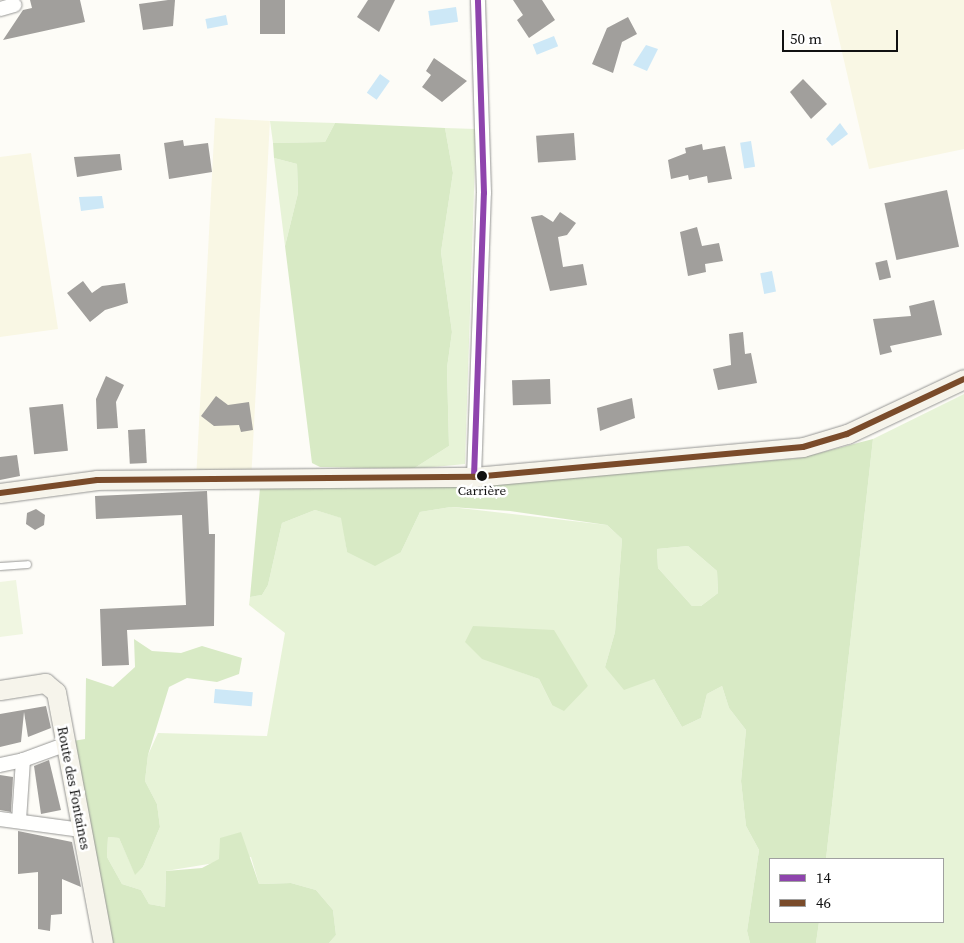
<!DOCTYPE html>
<meta charset="utf-8">
<style>
body{margin:0}
#map{position:relative;width:964px;height:943px;overflow:hidden;background:#fdfcf7;font-family:"Source Serif 4",serif}
div>[style]{position:absolute}
.farmland>*{inset:0;background:#f9f7e4;transform-origin:0 0}
.green>*{inset:0;background:#e7f3d7}
.forest>*{inset:0;background:#d8eac5}
.pitch>*{inset:0;background:#f0f6e1}
.water>*{inset:0;background:#cde8f7;transform-origin:0 0}
.building>*{inset:0;background:#a19f9c;transform-origin:0 0}
.roads{filter:drop-shadow(0 0 1px #979795) drop-shadow(0 0 1px #979795)}
.lane>*{height:7px;margin:-3.5px;padding:0 3.5px;transform-origin:3.5px;border-radius:3.5px;background:#fffffe}
.street>*{height:14px;margin:-7px;padding:0 7px;transform-origin:7px;border-radius:7px;background:#fffffe}
.secondary>*{height:19px;margin:-9.5px;padding:0 9.5px;transform-origin:9.5px;border-radius:9.5px;background:#f6f4eb}
.bus-1>*{height:6px;margin:-3px;padding:0 3px;transform-origin:3px;border-radius:3px;background:#8e44ad}
.bus-2>*{height:6px;margin:-3px;padding:0 3px;transform-origin:3px;border-radius:3px;background:#7a4b2a}
.dots>*{width:14px;height:14px;translate:-50% -50%;box-sizing:border-box;border:2px solid #fff;border-radius:50%}
span{translate:-50% -50%;white-space:nowrap;text-align:center;line-height:1.15;-webkit-text-stroke:5px #fff;paint-order:stroke}
.bus-label{font-size:13px;color:#111}
.street-label{font-size:14px;color:#111}
.legend{position:absolute;left:769px;top:858px;width:175px;height:65px;box-sizing:border-box;background:#fff;border:1px solid #a0a0a0;margin:0;padding:6px 9px;list-style:none;font-size:15px;color:#111}
.legend li{display:flex;align-items:center;gap:10px;height:25px}
.legend b{width:25px;border:1px solid #a0a0a0}
.scale{position:absolute;left:782px;top:30px;width:116px;height:22px;box-sizing:border-box;border:2px solid #111;border-top:0;padding-left:6px;font-size:15px;line-height:18px;white-space:nowrap;color:#111;-webkit-text-stroke:4px #fff;paint-order:stroke}
</style>
<div id="map">
<div class="farmland">
<i style="clip-path:polygon(830px 0,964px 0,964px 149px,869px 169px)"></i>
<i style="left:215px;top:118px;width:55px;height:352px;rotate:3deg"></i>
<i style="clip-path:polygon(31px 153px,58px 329px,0 337px,0 157px)"></i>
</div>
<div class="green">
<i style="clip-path:polygon(270px 121px,335px 123px,325px 142px,273px 143px)"></i>
<i style="clip-path:polygon(445px 128px,476px 129px,465px 464px,413px 469px,449px 446px,447px 368px,452px 332px,441px 252px,453px 173px)"></i>
<i style="clip-path:polygon(274px 158px,297px 164px,298px 193px,285px 246px)"></i>
<i style="clip-path:polygon(964px 394px,964px 943px,816px 943px,819px 922px,943px 922px,943px 859px,826px 859px,873px 439px)"></i>
<i style="clip-path:polygon(evenodd,451px 507px,607px 525px,622px 539px,615px 632px,605px 667px,654px 679px,682px 727px,701px 718px,707px 694px,722px 686px,729px 708px,746px 730px,741px 781px,746px 826px,759px 850px,747px 931px,750px 943px,329px 943px,336px 935px,333px 910px,316px 890px,291px 883px,259px 884px,251px 857px,166px 871px,165px 907px,149px 904px,141px 890px,122px 884px,107px 857px,108px 837px,119px 838px,135px 874px,143px 867px,160px 827px,157px 804px,145px 781px,148px 755px,158px 733px,267px 736px,285px 633px,249px 605px,250px 597px,262px 595px,268px 585px,282px 523px,315px 510px,342px 518px,347px 552px,401px 552px,420px 512px,451px 507px,520px 672px,588px 686px,552px 705px,539px 679px,520px 672px)"></i>
<i style="clip-path:polygon(688px 546px,717px 571px,718px 593px,701px 606px,692px 606px,658px 568px,657px 549px)"></i>
</div>
<div class="forest">
<i style="clip-path:polygon(335px 123px,445px 128px,453px 173px,441px 252px,452px 332px,447px 368px,449px 446px,413px 469px,320px 467px,312px 463px,285px 246px,298px 193px,297px 164px,274px 158px,273px 143px,325px 142px)"></i>
<i style="clip-path:polygon(evenodd,873px 439px,826px 859px,770px 859px,770px 922px,819px 922px,816px 943px,750px 943px,747px 931px,759px 850px,746px 826px,741px 781px,746px 730px,729px 708px,722px 686px,707px 694px,701px 718px,682px 727px,654px 679px,624px 690px,605px 667px,615px 632px,622px 539px,607px 525px,510px 511px,451px 507px,420px 512px,401px 552px,375px 566px,347px 552px,341px 518px,315px 510px,282px 523px,268px 585px,262px 595px,250px 597px,260px 488px,490px 485px,800px 458px,873px 439px,688px 546px,717px 571px,718px 593px,701px 606px,692px 606px,658px 568px,657px 549px,688px 546px)"></i>
<i style="clip-path:polygon(473px 626px,554px 630px,588px 686px,564px 711px,552px 705px,539px 679px,482px 659px,465px 642px)"></i>
<i style="clip-path:polygon(134px 639px,152px 651px,181px 653px,202px 646px,242px 658px,239px 674px,217px 682px,187px 678px,169px 687px,148px 755px,145px 781px,157px 804px,160px 827px,143px 867px,135px 875px,119px 838px,108px 837px,107px 857px,122px 884px,141px 890px,149px 904px,165px 907px,166px 871px,202px 868px,219px 859px,220px 838px,241px 832px,259px 884px,291px 883px,316px 890px,333px 910px,336px 935px,329px 943px,110px 943px,73px 741px,85px 739px,86px 678px,113px 687px,135px 667px)"></i>
</div>
<div class="pitch">
<i style="clip-path:polygon(16px 580px,23px 634px,0 637px,0 582px)"></i>
</div>
<div class="water">
<i style="left:456px;top:7px;width:15px;height:28px;rotate:82deg"></i>
<i style="left:226px;top:15px;width:10px;height:21px;rotate:79deg"></i>
<i style="left:554px;top:36px;width:11px;height:23px;rotate:68deg"></i>
<i style="clip-path:polygon(646px 45px,658px 49px,647px 71px,633px 65px)"></i>
<i style="left:380px;top:74px;width:12px;height:23px;rotate:35deg"></i>
<i style="clip-path:polygon(840px 123px,848px 134px,832px 146px,826px 139px)"></i>
<i style="left:751px;top:141px;width:26px;height:11px;rotate:81deg"></i>
<i style="clip-path:polygon(102px 196px,104px 208px,81px 211px,79px 197px)"></i>
<i style="left:772px;top:271px;width:21px;height:12px;rotate:79deg"></i>
<i style="left:215px;top:689px;width:38px;height:14px;rotate:5deg"></i>
</div>
<div class="building">
<i style="clip-path:polygon(30px 0,80px 0,85px 22px,3px 40px,23px 10px,32px 8px)"></i>
<i style="clip-path:polygon(168px 0,175px 0,173px 26px,143px 30px,139px 4px)"></i>
<i style="left:260px;top:0;width:25px;height:34px"></i>
<i style="clip-path:polygon(368px 0,395px 0,379px 32px,357px 17px)"></i>
<i style="clip-path:polygon(513px 0,542px 0,555px 20px,529px 38px,517px 20px,523px 15px)"></i>
<i style="clip-path:polygon(628px 17px,637px 34px,622px 42px,613px 73px,592px 64px,607px 28px)"></i>
<i style="clip-path:polygon(434px 58px,467px 81px,442px 102px,422px 87px,431px 75px,426px 71px)"></i>
<i style="clip-path:polygon(803px 79px,827px 104px,811px 119px,790px 92px)"></i>
<i style="left:574px;top:133px;width:27px;height:38px;rotate:86deg"></i>
<i style="clip-path:polygon(183px 140px,184px 146px,208px 143px,212px 172px,169px 179px,164px 143px)"></i>
<i style="clip-path:polygon(702px 144px,703px 150px,725px 146px,732px 179px,708px 183px,707px 176px,689px 180px,688px 175px,671px 179px,668px 160px,686px 153px,685px 148px)"></i>
<i style="clip-path:polygon(120px 154px,122px 170px,77px 177px,74px 157px)"></i>
<i style="left:947px;top:190px;width:58px;height:64px;rotate:78deg"></i>
<i style="clip-path:polygon(560px 212px,576px 223px,567px 235px,558px 237px,563px 267px,583px 264px,587px 285px,550px 291px,531px 217px,542px 215px,553px 222px)"></i>
<i style="clip-path:polygon(697px 227px,702px 246px,719px 243px,723px 261px,705px 264px,706px 272px,688px 276px,680px 232px)"></i>
<i style="left:887px;top:260px;width:18px;height:12px;rotate:77deg"></i>
<i style="clip-path:polygon(83px 281px,92px 293px,102px 286px,125px 283px,128px 303px,105px 310px,90px 322px,67px 293px)"></i>
<i style="clip-path:polygon(934px 300px,942px 335px,890px 346px,892px 352px,880px 355px,873px 319px,911px 316px,909px 306px)"></i>
<i style="clip-path:polygon(743px 332px,745px 354px,751px 353px,757px 383px,718px 390px,713px 369px,731px 365px,729px 334px)"></i>
<i style="clip-path:polygon(106px 376px,124px 385px,116px 402px,118px 428px,97px 429px,96px 399px)"></i>
<i style="left:550px;top:379px;width:25px;height:38px;rotate:88deg"></i>
<i style="clip-path:polygon(216px 396px,228px 405px,249px 402px,253px 430px,241px 432px,239px 425px,214px 426px,201px 416px)"></i>
<i style="clip-path:polygon(632px 398px,635px 418px,600px 431px,597px 408px)"></i>
<i style="left:63px;top:404px;width:47px;height:34px;rotate:84deg"></i>
<i style="left:145px;top:429px;width:34px;height:17px;rotate:87deg"></i>
<i style="clip-path:polygon(17px 455px,20px 476px,0 480px,0 457px)"></i>
<i style="clip-path:polygon(207px 491px,209px 534px,215px 534px,214px 626px,127px 630px,129px 665px,102px 666px,100px 609px,186px 605px,182px 515px,96px 519px,95px 496px)"></i>
<i style="clip-path:polygon(36px 509px,45px 515px,44px 525px,35px 530px,26px 524px,27px 513px)"></i>
<i style="clip-path:polygon(46px 706px,51px 728px,28px 737px,24px 712px,21px 742px,0 747px,0 714px)"></i>
<i style="clip-path:polygon(49px 760px,61px 810px,41px 814px,34px 766px)"></i>
<i style="clip-path:polygon(0 775px,13px 777px,11px 812px,0 810px)"></i>
<i style="clip-path:polygon(18px 831px,72px 842px,81px 887px,62px 879px,62px 914px,51px 915px,50px 931px,38px 929px,38px 872px,18px 874px)"></i>
</div>
<div class="roads">
<div class="lane">
<i style="left:0;top:566px;width:27px;rotate:-4deg"></i>
</div>
<div class="street">
<i style="left:0;top:9px;width:15px;rotate:-16deg"></i>
<i style="left:474px;top:477px;width:284px;rotate:-88deg"></i>
<i style="left:484px;top:193px;width:193px;rotate:-91.8deg"></i>
<i style="left:23px;top:760px;width:44px;rotate:-20.1deg"></i>
<i style="left:0;top:765px;width:24px;rotate:-12deg"></i>
<i style="left:23px;top:760px;width:61px;rotate:93.8deg"></i>
<i style="left:0;top:819px;width:82px;rotate:7.7deg"></i>
</div>
<div class="secondary">
<i style="left:0;top:493px;width:98px;rotate:-7.6deg"></i>
<i style="left:97px;top:480px;width:377px;rotate:-0.5deg"></i>
<i style="left:474px;top:477px;width:330px;rotate:-5.2deg"></i>
<i style="left:803px;top:447px;width:46px;rotate:-16.5deg"></i>
<i style="left:847px;top:434px;width:129px;rotate:-25.2deg"></i>
<i style="left:0;top:690px;width:46px;rotate:-8.8deg"></i>
<i style="left:45px;top:683px;width:14px;rotate:39deg"></i>
<i style="left:56px;top:692px;width:255px;rotate:79.4deg"></i>
</div>
</div>
<div class="bus-1">
<i style="left:474px;top:477px;width:284px;rotate:-88deg"></i>
<i style="left:484px;top:193px;width:193px;rotate:-91.8deg"></i>
</div>
<div class="bus-2">
<i style="left:0;top:493px;width:98px;rotate:-7.6deg"></i>
<i style="left:97px;top:480px;width:377px;rotate:-0.5deg"></i>
<i style="left:474px;top:477px;width:330px;rotate:-5.2deg"></i>
<i style="left:803px;top:447px;width:46px;rotate:-16.5deg"></i>
<i style="left:847px;top:434px;width:129px;rotate:-25.2deg"></i>
</div>
<div class="dots">
<i style="left:482px;top:476px;background:#111"></i>
</div>
<div class="bus-label">
<span style="left:482px;top:491px">Carrière</span>
</div>
<div class="street-label">
<span style="left:74px;top:788px;rotate:79deg">Route des Fontaines</span>
</div>
<ul class="legend">
<li><b style="height:6px;background:#8e44ad"></b>14</li>
<li><b style="height:6px;background:#7a4b2a"></b>46</li>
</ul>
<div class="scale">50 m</div>
</div>
